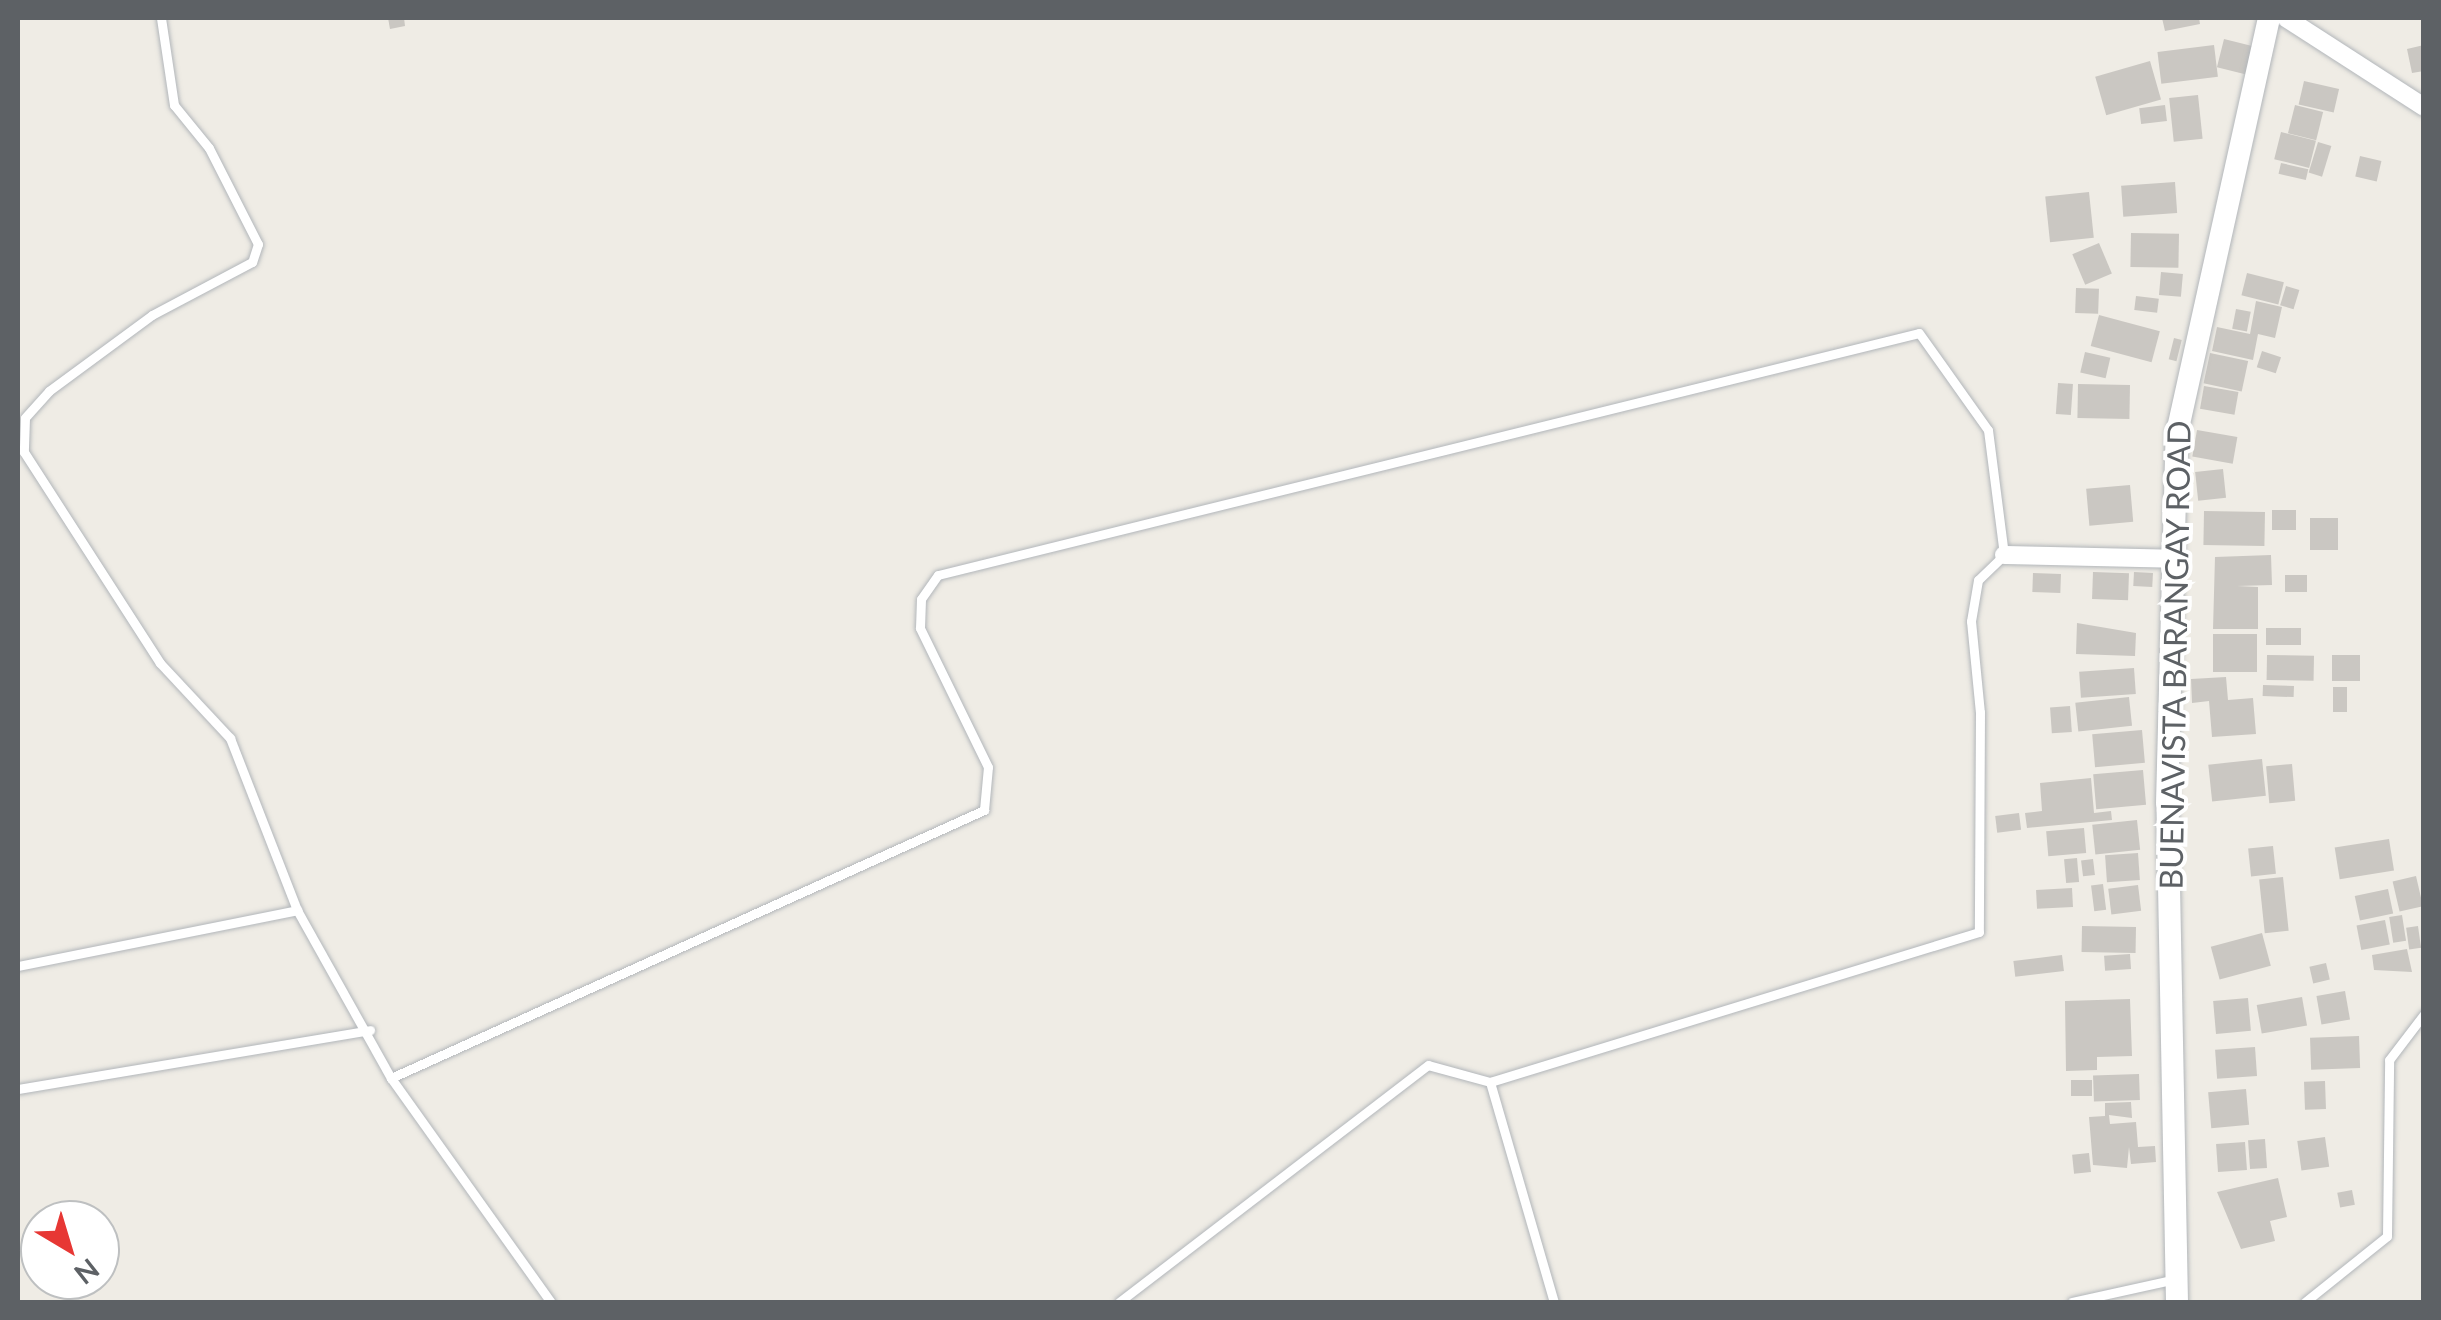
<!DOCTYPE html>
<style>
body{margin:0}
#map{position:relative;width:2441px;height:1320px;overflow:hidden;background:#efece5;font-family:Lato,sans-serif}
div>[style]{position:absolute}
.building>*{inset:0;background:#cac7c2;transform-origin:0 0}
.roads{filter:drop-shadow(0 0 2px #b2b6ba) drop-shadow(0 0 2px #b2b6ba)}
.service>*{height:9px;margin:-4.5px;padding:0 4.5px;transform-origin:4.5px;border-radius:4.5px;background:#fff}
.minor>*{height:18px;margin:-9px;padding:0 9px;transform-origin:9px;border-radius:9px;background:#fff}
.tertiary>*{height:22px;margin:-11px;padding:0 11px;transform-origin:11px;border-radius:11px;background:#fff}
span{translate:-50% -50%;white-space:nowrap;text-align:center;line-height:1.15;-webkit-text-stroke:8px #fff;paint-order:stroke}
.street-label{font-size:32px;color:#5d6165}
.frame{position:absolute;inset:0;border:20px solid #5d6165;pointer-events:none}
.north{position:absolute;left:20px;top:1200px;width:100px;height:100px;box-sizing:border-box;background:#fff;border:2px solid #bec0c1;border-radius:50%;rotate:142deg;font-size:28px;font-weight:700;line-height:40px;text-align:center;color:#5d6165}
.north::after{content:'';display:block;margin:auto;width:35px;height:45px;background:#e73734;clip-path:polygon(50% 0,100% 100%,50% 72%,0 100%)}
</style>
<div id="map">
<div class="building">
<i style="clip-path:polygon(388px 18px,404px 18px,405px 26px,390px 29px)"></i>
<i style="clip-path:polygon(2162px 18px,2199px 18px,2200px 24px,2165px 31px)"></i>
<i style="left:2224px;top:39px;width:29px;height:29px;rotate:14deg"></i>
<i style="left:2214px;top:45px;width:32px;height:57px;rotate:83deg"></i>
<i style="clip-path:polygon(2424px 45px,2424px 71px,2412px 73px,2407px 49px)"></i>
<i style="left:2150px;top:61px;width:40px;height:57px;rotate:74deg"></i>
<i style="left:2304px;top:81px;width:36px;height:24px;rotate:13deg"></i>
<i style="left:2198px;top:95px;width:44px;height:29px;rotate:84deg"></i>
<i style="left:2165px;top:105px;width:16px;height:26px;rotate:83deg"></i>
<i style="left:2295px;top:105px;width:29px;height:29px;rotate:14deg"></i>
<i style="left:2281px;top:132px;width:36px;height:28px;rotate:14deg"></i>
<i style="left:2318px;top:142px;width:14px;height:32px;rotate:17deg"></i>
<i style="left:2360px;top:156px;width:22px;height:21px;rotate:13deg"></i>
<i style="left:2281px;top:163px;width:28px;height:11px;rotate:13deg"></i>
<i style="left:2175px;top:182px;width:31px;height:54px;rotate:86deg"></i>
<i style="left:2089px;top:192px;width:46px;height:44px;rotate:84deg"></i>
<i style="left:2131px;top:233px;width:48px;height:34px;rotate:1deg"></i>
<i style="left:2099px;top:243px;width:33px;height:29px;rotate:67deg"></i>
<i style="left:2161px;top:272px;width:22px;height:23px;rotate:5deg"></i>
<i style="left:2247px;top:273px;width:38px;height:23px;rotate:14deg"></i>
<i style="left:2286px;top:286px;width:14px;height:20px;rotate:17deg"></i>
<i style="left:2076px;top:288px;width:23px;height:25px;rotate:2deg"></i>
<i style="left:2136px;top:296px;width:23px;height:14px;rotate:7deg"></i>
<i style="clip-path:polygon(2256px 301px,2282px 307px,2275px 338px,2258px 334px,2253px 360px,2212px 351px,2217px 327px,2250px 334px)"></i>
<i style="left:2236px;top:309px;width:15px;height:20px;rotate:11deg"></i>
<i style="left:2099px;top:315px;width:63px;height:32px;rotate:15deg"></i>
<i style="left:2174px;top:338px;width:8px;height:22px;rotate:14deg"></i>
<i style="left:2262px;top:351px;width:20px;height:17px;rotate:18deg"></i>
<i style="left:2085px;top:352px;width:26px;height:21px;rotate:13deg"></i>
<i style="left:2210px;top:353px;width:39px;height:31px;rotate:12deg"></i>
<i style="left:2058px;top:383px;width:15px;height:31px;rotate:4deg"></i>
<i style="left:2078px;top:384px;width:52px;height:34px;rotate:1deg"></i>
<i style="left:2204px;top:386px;width:35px;height:23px;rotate:10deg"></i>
<i style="left:2197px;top:430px;width:41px;height:27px;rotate:10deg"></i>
<i style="left:2223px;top:469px;width:29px;height:28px;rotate:84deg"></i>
<i style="left:2130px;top:485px;width:37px;height:44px;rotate:85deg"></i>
<i style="left:2272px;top:510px;width:24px;height:20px"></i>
<i style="left:2204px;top:511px;width:61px;height:34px;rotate:1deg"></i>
<i style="left:2310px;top:518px;width:28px;height:32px"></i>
<i style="clip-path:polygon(2271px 555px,2272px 585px,2237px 586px,2258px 587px,2258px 629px,2213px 629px,2215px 557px)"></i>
<i style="left:2093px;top:572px;width:36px;height:27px;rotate:2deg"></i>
<i style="left:2134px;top:572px;width:19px;height:14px;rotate:3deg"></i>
<i style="left:2033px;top:573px;width:28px;height:19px;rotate:2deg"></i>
<i style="left:2307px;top:575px;width:17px;height:22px;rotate:90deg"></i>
<i style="clip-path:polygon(2077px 623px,2136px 633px,2135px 656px,2076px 654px)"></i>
<i style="left:2266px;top:628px;width:35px;height:17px"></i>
<i style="left:2213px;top:634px;width:44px;height:38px"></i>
<i style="left:2267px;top:655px;width:47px;height:25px;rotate:1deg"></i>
<i style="left:2332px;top:655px;width:28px;height:26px"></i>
<i style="left:2134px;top:668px;width:26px;height:55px;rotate:86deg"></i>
<i style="clip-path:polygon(2226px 677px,2228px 700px,2253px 698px,2256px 734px,2212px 737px,2209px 701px,2192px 703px,2191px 679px)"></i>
<i style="left:2263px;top:685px;width:31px;height:11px;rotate:2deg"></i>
<i style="left:2333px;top:687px;width:14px;height:25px"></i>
<i style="left:2129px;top:697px;width:29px;height:54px;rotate:84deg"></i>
<i style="left:2070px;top:706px;width:26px;height:20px;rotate:86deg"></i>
<i style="left:2142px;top:730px;width:33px;height:50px;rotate:85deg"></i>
<i style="left:2262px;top:759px;width:37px;height:54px;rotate:84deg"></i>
<i style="left:2292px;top:764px;width:37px;height:26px;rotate:85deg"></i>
<i style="left:2143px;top:770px;width:35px;height:50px;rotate:85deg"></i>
<i style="clip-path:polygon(2091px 778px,2094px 813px,2111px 811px,2112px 820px,2027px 828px,2025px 813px,2042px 811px,2040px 783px)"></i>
<i style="left:2019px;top:813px;width:17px;height:24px;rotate:83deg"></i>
<i style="left:2137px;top:820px;width:30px;height:45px;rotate:84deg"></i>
<i style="left:2084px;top:828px;width:25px;height:38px;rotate:85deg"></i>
<i style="left:2389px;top:839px;width:32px;height:55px;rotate:81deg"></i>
<i style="left:2273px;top:846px;width:28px;height:25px;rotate:84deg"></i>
<i style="left:2138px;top:853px;width:27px;height:33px;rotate:86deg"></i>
<i style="left:2077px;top:858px;width:24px;height:13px;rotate:85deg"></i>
<i style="left:2093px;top:859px;width:16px;height:12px;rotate:83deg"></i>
<i style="left:2416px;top:876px;width:31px;height:24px;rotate:77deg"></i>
<i style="left:2283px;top:877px;width:54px;height:24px;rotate:84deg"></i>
<i style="left:2103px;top:884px;width:26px;height:12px;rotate:83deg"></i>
<i style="left:2138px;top:885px;width:26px;height:30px;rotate:83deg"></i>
<i style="left:2072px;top:888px;width:19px;height:36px;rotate:87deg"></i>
<i style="left:2388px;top:889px;width:25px;height:34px;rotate:78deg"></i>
<i style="left:2402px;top:915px;width:26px;height:13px;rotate:81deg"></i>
<i style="left:2385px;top:920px;width:25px;height:29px;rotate:79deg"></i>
<i style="left:2082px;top:926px;width:54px;height:26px;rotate:1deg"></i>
<i style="left:2418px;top:926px;width:22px;height:12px;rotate:82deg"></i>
<i style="left:2262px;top:933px;width:34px;height:53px;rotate:75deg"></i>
<i style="clip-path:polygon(2407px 949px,2412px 972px,2374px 970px,2372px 955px)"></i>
<i style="left:2130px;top:954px;width:15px;height:26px;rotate:86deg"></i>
<i style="left:2062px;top:955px;width:16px;height:49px;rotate:83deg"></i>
<i style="left:2326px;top:963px;width:17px;height:17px;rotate:77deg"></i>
<i style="left:2345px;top:991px;width:29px;height:29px;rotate:80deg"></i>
<i style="left:2302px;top:997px;width:29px;height:46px;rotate:80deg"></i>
<i style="left:2248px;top:998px;width:33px;height:35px;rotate:85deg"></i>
<i style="clip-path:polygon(2130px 999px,2132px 1056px,2097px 1057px,2097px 1070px,2066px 1071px,2065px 1001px)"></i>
<i style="left:2359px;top:1036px;width:32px;height:49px;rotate:88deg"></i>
<i style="left:2255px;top:1047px;width:29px;height:40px;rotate:86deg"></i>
<i style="left:2139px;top:1074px;width:26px;height:46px;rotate:88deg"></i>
<i style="left:2092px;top:1080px;width:16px;height:21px;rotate:90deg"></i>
<i style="left:2325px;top:1081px;width:28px;height:21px;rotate:88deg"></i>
<i style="left:2246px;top:1089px;width:36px;height:38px;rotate:85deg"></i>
<i style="clip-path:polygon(2131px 1102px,2132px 1118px,2109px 1115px,2110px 1124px,2136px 1122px,2138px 1147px,2155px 1146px,2156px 1162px,2131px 1164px,2129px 1147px,2127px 1168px,2093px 1165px,2089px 1117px,2105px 1116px,2105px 1103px)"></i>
<i style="left:2325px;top:1137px;width:30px;height:28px;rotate:82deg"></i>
<i style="left:2265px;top:1139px;width:29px;height:17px;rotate:86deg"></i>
<i style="left:2245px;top:1142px;width:28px;height:29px;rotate:86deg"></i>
<i style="left:2089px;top:1153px;width:19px;height:17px;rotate:84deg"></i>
<i style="clip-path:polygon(2278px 1178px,2287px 1217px,2270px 1221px,2275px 1241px,2241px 1249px,2217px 1192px)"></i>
<i style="left:2352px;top:1190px;width:15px;height:15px;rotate:79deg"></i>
</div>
<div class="roads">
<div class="service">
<i style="left:161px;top:18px;width:88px;rotate:81.5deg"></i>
<i style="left:174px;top:105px;width:55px;rotate:50.9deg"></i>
<i style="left:209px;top:148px;width:108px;rotate:63deg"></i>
<i style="left:258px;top:244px;width:19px;rotate:108deg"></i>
<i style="left:252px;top:262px;width:113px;rotate:152.1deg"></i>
<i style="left:152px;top:315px;width:128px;rotate:143.6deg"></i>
<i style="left:49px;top:391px;width:36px;rotate:132deg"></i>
<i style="left:25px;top:418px;width:34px;rotate:92deg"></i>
<i style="left:24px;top:452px;width:251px;rotate:57.2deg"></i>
<i style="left:160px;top:663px;width:103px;rotate:47deg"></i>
<i style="left:230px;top:738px;width:185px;rotate:68.7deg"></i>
<i style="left:297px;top:910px;width:193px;rotate:60.8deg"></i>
<i style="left:391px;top:1078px;width:275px;rotate:54.5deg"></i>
<i style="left:18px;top:966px;width:285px;rotate:-11.3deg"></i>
<i style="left:391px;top:1078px;width:651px;rotate:-24.32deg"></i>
<i style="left:984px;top:810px;width:43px;rotate:-84.7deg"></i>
<i style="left:988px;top:767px;width:155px;rotate:-116.1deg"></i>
<i style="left:920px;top:628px;width:29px;rotate:-88deg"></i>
<i style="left:921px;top:599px;width:29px;rotate:-55deg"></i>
<i style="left:938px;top:575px;width:1010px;rotate:-13.86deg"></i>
<i style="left:1919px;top:333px;width:119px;rotate:54.6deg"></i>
<i style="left:1988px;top:430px;width:126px;rotate:82.7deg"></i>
<i style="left:2004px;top:555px;width:36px;rotate:136deg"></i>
<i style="left:1978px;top:580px;width:42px;rotate:99.7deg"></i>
<i style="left:1971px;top:621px;width:91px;rotate:84.4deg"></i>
<i style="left:1980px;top:712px;width:220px;rotate:90.3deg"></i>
<i style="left:1979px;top:932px;width:511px;rotate:162.95deg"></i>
<i style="left:1490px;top:1082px;width:64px;rotate:-164.7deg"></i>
<i style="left:1428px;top:1065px;width:389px;rotate:142.5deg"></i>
<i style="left:1490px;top:1082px;width:229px;rotate:73.8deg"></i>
<i style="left:18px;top:1089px;width:357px;rotate:-9.5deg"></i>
<i style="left:2072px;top:1302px;width:107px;rotate:-12.5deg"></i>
<i style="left:2305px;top:1302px;width:105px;rotate:-38.8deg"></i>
<i style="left:2387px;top:1236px;width:176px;rotate:-89.3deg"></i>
<i style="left:2389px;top:1060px;width:58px;rotate:-52.7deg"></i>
</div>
<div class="minor">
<i style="left:2286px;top:18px;width:164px;rotate:32.8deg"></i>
<i style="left:2004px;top:555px;width:171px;rotate:1.3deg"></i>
</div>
<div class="tertiary">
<i style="left:2177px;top:1302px;width:499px;rotate:-91.1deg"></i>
<i style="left:2167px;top:803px;width:370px;rotate:-88.5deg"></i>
<i style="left:2177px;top:433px;width:425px;rotate:-77.5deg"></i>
</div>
</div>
<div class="street-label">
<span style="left:2175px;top:655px;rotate:-89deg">BUENAVISTA BARANGAY ROAD</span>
</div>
<div class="frame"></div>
<div class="north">N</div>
</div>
